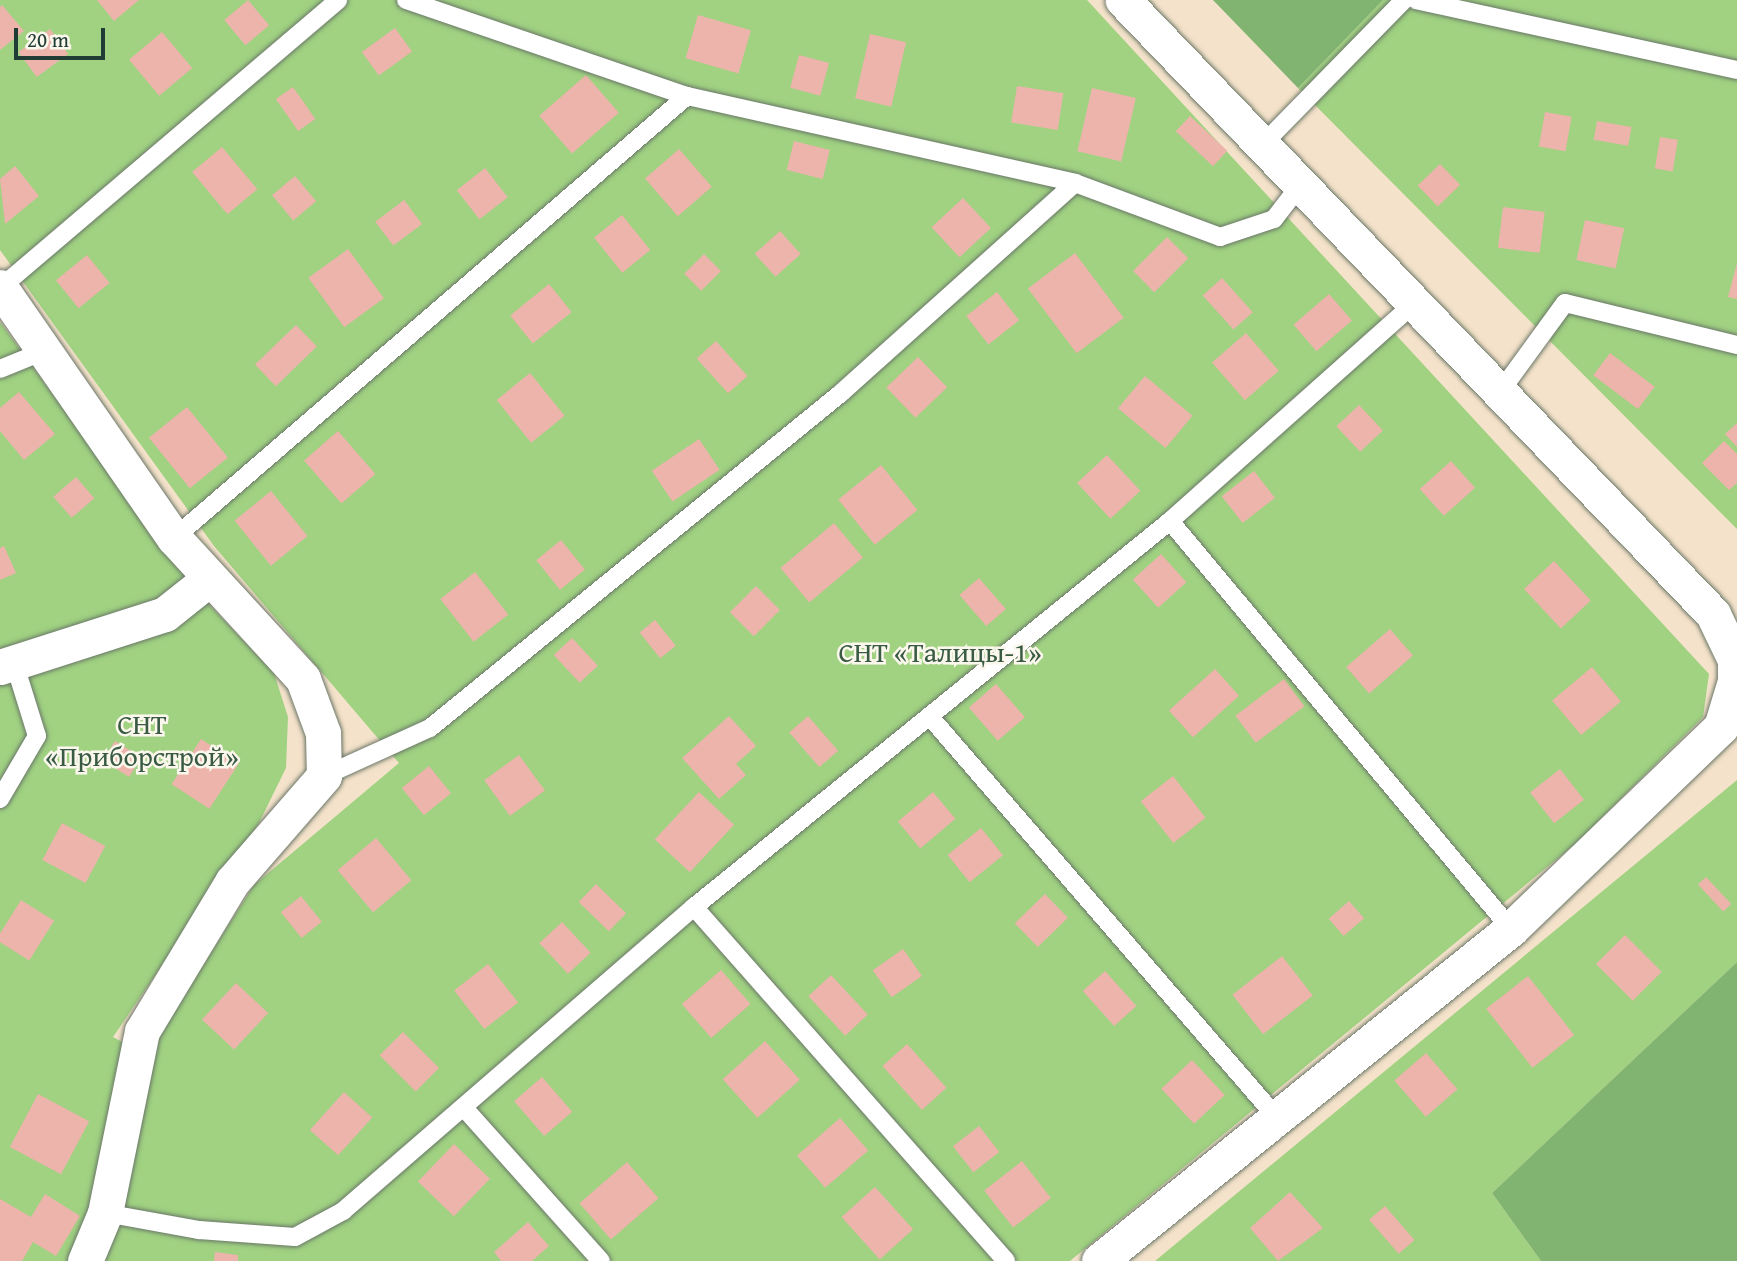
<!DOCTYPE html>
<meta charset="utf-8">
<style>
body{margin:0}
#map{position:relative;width:1737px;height:1261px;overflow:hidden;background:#f5e2ca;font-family:"Gentium Book Plus",serif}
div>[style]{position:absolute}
.green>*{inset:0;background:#a0d282}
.forest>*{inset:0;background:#80b470}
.building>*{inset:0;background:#ecb4ab;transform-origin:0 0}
.roads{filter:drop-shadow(0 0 2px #6a7768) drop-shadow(0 0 2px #6a7768)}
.service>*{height:18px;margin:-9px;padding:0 9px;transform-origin:9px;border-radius:9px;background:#fff}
.minor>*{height:35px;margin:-17.5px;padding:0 17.5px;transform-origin:17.5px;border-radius:17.5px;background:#fff}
span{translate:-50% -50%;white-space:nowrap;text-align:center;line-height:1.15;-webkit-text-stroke:5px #fbf7ec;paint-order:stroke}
.park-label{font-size:28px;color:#395b44}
.scale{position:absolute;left:14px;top:28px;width:91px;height:32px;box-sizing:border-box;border:4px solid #1f3d34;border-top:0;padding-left:9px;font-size:21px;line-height:24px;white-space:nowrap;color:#1f3d34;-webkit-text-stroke:5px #fbf7ec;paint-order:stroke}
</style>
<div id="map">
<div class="green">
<i style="clip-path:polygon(0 0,1087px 0,1709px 674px,1703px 717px,1575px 844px,1070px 1261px,0 1261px,0 322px,198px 593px,274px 673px,288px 717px,286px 768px,259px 823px,113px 1037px,146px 1055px,254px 885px,399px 763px,214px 546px,0 250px)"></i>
<i style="clip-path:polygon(1383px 0,1737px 0,1737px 529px,1298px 88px)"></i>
<i style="clip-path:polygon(1737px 780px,1737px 962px,1492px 1193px,1541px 1261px,1155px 1261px)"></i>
</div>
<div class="forest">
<i style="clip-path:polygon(1213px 0,1383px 0,1298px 88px)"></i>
<i style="clip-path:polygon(1737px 962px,1737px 1261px,1541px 1261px,1492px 1193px)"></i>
</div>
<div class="building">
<i style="clip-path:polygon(97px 0,139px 0,114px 21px)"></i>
<i style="left:248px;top:0;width:33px;height:31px;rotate:50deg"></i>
<i style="clip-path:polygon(2px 5px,24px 31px,0 50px,0 7px)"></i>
<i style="left:698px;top:15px;width:55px;height:45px;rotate:16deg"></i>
<i style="left:395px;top:28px;width:29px;height:41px;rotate:54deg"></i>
<i style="left:50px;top:29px;width:31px;height:39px;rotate:54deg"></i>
<i style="left:162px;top:32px;width:47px;height:43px;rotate:50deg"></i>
<i style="left:870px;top:34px;width:37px;height:66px;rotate:13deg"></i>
<i style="left:799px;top:55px;width:31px;height:34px;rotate:15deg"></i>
<i style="left:586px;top:75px;width:50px;height:62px;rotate:49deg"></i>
<i style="left:1017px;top:86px;width:47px;height:37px;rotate:9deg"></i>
<i style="left:293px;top:87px;width:39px;height:21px;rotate:55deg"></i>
<i style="left:1092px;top:88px;width:45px;height:65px;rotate:13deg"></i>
<i style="left:1545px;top:112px;width:27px;height:35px;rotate:10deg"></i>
<i style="left:1190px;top:116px;width:51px;height:21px;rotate:43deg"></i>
<i style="left:1597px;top:121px;width:35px;height:19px;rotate:10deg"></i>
<i style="left:1660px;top:137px;width:18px;height:32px;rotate:9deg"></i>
<i style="left:794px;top:141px;width:37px;height:30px;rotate:14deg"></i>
<i style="left:222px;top:147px;width:55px;height:39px;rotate:50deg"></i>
<i style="left:679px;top:149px;width:50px;height:45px;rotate:49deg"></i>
<i style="left:1440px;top:164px;width:29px;height:31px;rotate:46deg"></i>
<i style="clip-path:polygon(15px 166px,39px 196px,5px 224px,0 179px)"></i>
<i style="left:485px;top:168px;width:37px;height:36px;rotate:52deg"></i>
<i style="left:295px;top:176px;width:33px;height:30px;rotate:50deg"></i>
<i style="left:963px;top:198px;width:41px;height:43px;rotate:47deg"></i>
<i style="left:404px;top:200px;width:30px;height:36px;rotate:53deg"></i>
<i style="left:1503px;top:207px;width:42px;height:41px;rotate:7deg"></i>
<i style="left:622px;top:215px;width:45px;height:36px;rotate:51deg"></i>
<i style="left:1585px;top:220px;width:40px;height:41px;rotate:12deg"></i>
<i style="left:780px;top:231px;width:31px;height:34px;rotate:48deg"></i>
<i style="left:1167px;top:237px;width:30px;height:48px;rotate:45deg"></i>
<i style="left:348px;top:249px;width:61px;height:49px;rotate:54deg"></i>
<i style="left:1075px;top:253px;width:81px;height:59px;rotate:53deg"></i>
<i style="left:704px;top:254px;width:24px;height:28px;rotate:45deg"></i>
<i style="left:87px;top:255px;width:36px;height:40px;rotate:51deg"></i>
<i style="clip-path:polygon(1737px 263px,1737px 299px,1728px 297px)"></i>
<i style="left:1222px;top:278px;width:46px;height:26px;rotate:48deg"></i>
<i style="left:549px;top:284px;width:36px;height:50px;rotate:51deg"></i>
<i style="left:997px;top:292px;width:36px;height:39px;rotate:52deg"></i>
<i style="left:1329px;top:294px;width:35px;height:47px;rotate:49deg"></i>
<i style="left:296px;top:325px;width:30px;height:57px;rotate:46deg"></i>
<i style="left:1246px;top:333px;width:50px;height:45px;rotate:49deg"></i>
<i style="left:716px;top:341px;width:47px;height:26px;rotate:48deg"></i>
<i style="left:1610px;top:353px;width:56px;height:28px;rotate:37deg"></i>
<i style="left:918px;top:357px;width:42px;height:44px;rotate:46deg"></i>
<i style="left:530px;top:373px;width:55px;height:43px;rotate:51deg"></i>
<i style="left:1145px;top:376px;width:62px;height:42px;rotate:40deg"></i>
<i style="clip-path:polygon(19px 392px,55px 434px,24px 460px,0 431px,0 408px)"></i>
<i style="left:1359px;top:405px;width:35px;height:31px;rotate:47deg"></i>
<i style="left:187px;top:407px;width:65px;height:49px;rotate:51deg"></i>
<i style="clip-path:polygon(1737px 423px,1737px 447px,1725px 434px)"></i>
<i style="left:338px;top:431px;width:57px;height:45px;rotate:49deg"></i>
<i style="left:699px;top:439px;width:37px;height:57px;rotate:56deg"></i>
<i style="clip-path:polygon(1724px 441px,1737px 454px,1737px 483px,1729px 490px,1702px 463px)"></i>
<i style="left:1107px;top:455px;width:49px;height:41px;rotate:47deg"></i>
<i style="left:1451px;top:461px;width:36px;height:42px;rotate:48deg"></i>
<i style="left:881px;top:465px;width:58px;height:55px;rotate:51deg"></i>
<i style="left:1254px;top:471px;width:34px;height:41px;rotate:52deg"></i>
<i style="left:76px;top:477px;width:28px;height:30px;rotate:49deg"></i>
<i style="left:271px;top:491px;width:58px;height:47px;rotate:51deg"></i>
<i style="left:834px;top:523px;width:45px;height:70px;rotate:50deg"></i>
<i style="left:561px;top:540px;width:38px;height:32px;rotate:51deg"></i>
<i style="clip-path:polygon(4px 546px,16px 573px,0 580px,0 548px)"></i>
<i style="left:1161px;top:554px;width:38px;height:38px;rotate:48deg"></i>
<i style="left:1554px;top:561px;width:54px;height:41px;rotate:47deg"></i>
<i style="left:475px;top:572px;width:54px;height:44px;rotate:52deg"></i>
<i style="left:979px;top:578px;width:41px;height:26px;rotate:49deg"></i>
<i style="left:756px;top:586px;width:34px;height:37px;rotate:45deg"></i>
<i style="left:655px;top:620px;width:33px;height:20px;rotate:51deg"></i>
<i style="left:1390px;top:629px;width:35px;height:58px;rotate:49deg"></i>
<i style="left:572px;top:638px;width:38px;height:25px;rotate:47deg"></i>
<i style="left:1592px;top:667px;width:45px;height:52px;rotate:50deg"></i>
<i style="left:1215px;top:669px;width:36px;height:62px;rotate:48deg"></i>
<i style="left:1284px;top:679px;width:34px;height:61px;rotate:53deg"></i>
<i style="left:996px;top:684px;width:44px;height:36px;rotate:49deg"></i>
<i style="clip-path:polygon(729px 716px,756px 746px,736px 764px,746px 775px,719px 799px,682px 758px)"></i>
<i style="left:808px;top:716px;width:46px;height:25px;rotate:49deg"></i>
<i style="left:201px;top:739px;width:45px;height:54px;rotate:33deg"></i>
<i style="left:115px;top:741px;width:31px;height:23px;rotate:32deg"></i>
<i style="left:519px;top:755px;width:44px;height:43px;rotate:54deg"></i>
<i style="left:429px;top:766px;width:35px;height:35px;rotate:51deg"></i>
<i style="left:1560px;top:769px;width:39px;height:38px;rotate:52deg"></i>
<i style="left:1173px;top:776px;width:53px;height:41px;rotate:52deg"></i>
<i style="left:699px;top:792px;width:48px;height:65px;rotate:43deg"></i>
<i style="left:933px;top:792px;width:35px;height:46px;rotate:50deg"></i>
<i style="left:62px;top:823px;width:49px;height:42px;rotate:28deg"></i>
<i style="left:981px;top:828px;width:35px;height:43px;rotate:51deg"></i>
<i style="left:376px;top:838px;width:55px;height:50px;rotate:50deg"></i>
<i style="left:1706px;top:877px;width:37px;height:11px;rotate:47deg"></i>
<i style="left:596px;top:884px;width:42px;height:25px;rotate:44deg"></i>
<i style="left:1045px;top:894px;width:33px;height:42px;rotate:46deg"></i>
<i style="left:301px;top:896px;width:33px;height:26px;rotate:51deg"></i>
<i style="left:21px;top:900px;width:39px;height:47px;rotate:32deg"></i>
<i style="left:1349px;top:901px;width:23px;height:27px;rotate:49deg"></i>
<i style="left:562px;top:922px;width:42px;height:31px;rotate:47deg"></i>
<i style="left:1625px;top:935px;width:52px;height:41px;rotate:45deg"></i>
<i style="left:903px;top:949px;width:33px;height:37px;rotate:55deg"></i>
<i style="left:1282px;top:956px;width:50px;height:63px;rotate:52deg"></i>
<i style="left:488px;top:964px;width:49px;height:43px;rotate:52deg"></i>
<i style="left:721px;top:970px;width:45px;height:52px;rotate:49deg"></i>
<i style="left:1105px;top:971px;width:47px;height:30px;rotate:48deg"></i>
<i style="left:831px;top:975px;width:54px;height:31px;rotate:47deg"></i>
<i style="left:1528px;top:976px;width:75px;height:53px;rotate:52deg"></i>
<i style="left:236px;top:983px;width:44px;height:50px;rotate:43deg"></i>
<i style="left:403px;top:1032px;width:51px;height:33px;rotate:45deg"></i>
<i style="left:765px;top:1041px;width:52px;height:57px;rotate:48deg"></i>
<i style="left:907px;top:1044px;width:59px;height:33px;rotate:48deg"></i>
<i style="left:1426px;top:1053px;width:48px;height:42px;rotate:49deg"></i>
<i style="left:1192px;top:1060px;width:48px;height:42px;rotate:47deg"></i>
<i style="left:542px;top:1077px;width:46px;height:37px;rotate:49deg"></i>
<i style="left:344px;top:1092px;width:38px;height:51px;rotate:42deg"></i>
<i style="left:38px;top:1094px;width:58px;height:60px;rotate:28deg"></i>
<i style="left:840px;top:1118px;width:43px;height:57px;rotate:49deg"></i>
<i style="left:979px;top:1126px;width:33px;height:33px;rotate:52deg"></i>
<i style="left:454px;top:1144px;width:50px;height:52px;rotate:44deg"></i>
<i style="left:1022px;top:1161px;width:47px;height:48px;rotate:52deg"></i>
<i style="left:627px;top:1162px;width:48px;height:63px;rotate:49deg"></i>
<i style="left:875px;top:1187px;width:57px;height:45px;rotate:48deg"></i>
<i style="clip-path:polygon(1290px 1192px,1323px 1228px,1278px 1261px,1250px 1228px)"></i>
<i style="clip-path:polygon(45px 1194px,80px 1216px,56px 1256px,33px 1242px,22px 1261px,0 1261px,0 1199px,31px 1217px)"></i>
<i style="left:1385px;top:1206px;width:45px;height:21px;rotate:49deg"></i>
<i style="clip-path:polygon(528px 1222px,549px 1246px,532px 1261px,501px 1261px,494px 1252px)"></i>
<i style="clip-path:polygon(215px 1252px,238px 1255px,238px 1261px,214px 1261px)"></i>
</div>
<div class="roads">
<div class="service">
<i style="left:406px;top:0;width:297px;rotate:18.9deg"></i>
<i style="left:687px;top:96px;width:398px;rotate:12.6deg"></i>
<i style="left:1075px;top:183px;width:155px;rotate:20.4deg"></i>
<i style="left:1220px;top:237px;width:57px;rotate:-18.4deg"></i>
<i style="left:1274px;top:219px;width:44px;rotate:-52.4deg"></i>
<i style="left:1416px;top:0;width:329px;rotate:12.3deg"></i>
<i style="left:1263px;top:144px;width:202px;rotate:-45.6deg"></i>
<i style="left:0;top:288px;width:444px;rotate:-40.4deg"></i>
<i style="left:0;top:369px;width:48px;rotate:-22.2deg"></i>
<i style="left:1500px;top:392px;width:110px;rotate:-53.9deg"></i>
<i style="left:1565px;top:303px;width:177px;rotate:13.7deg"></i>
<i style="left:1170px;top:521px;width:532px;rotate:50.11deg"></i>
<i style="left:174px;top:538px;width:677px;rotate:-40.75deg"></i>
<i style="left:931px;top:718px;width:530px;rotate:49.13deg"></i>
<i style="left:324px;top:776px;width:116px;rotate:-24.4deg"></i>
<i style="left:430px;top:728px;width:530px;rotate:-39.18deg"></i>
<i style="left:841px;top:393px;width:314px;rotate:-41.9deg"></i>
<i style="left:0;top:799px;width:73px;rotate:-59.6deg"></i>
<i style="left:37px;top:736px;width:77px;rotate:-107.3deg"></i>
<i style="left:694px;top:907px;width:472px;rotate:48.6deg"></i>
<i style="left:465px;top:1109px;width:204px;rotate:48.2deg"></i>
<i style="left:105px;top:1213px;width:96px;rotate:10.3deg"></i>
<i style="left:199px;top:1230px;width:96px;rotate:4.2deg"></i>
<i style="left:295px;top:1237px;width:55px;rotate:-28.4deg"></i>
<i style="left:343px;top:1211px;width:464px;rotate:-40.9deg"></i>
<i style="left:694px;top:907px;width:613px;rotate:-39.04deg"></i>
<i style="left:1170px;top:521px;width:328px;rotate:-41.7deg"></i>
</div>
<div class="minor">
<i style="left:0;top:287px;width:305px;rotate:55.3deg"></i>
<i style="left:174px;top:538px;width:191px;rotate:47.5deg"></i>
<i style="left:303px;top:679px;width:58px;rotate:69.7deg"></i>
<i style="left:323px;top:733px;width:43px;rotate:88.7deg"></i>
<i style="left:324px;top:776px;width:140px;rotate:131deg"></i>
<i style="left:232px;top:882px;width:174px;rotate:121.1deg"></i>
<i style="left:142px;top:1031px;width:186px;rotate:101.5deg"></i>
<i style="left:105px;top:1213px;width:52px;rotate:112.6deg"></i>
<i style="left:0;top:667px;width:173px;rotate:-17.8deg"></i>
<i style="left:165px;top:614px;width:56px;rotate:-38.5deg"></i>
<i style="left:1099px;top:1261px;width:529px;rotate:-38.86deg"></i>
<i style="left:1511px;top:929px;width:291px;rotate:-43.9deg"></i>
<i style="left:1721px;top:727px;width:48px;rotate:-73.1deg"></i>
<i style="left:1735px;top:681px;width:21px;rotate:-90deg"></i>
<i style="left:1735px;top:660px;width:51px;rotate:-115.6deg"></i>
<i style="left:1713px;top:614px;width:852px;rotate:-133.86deg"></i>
</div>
</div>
<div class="park-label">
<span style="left:940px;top:652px">СНТ «Талицы-1»</span>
<span style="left:142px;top:740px">СНТ<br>«Приборстрой»</span>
</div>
<div class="scale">20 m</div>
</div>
